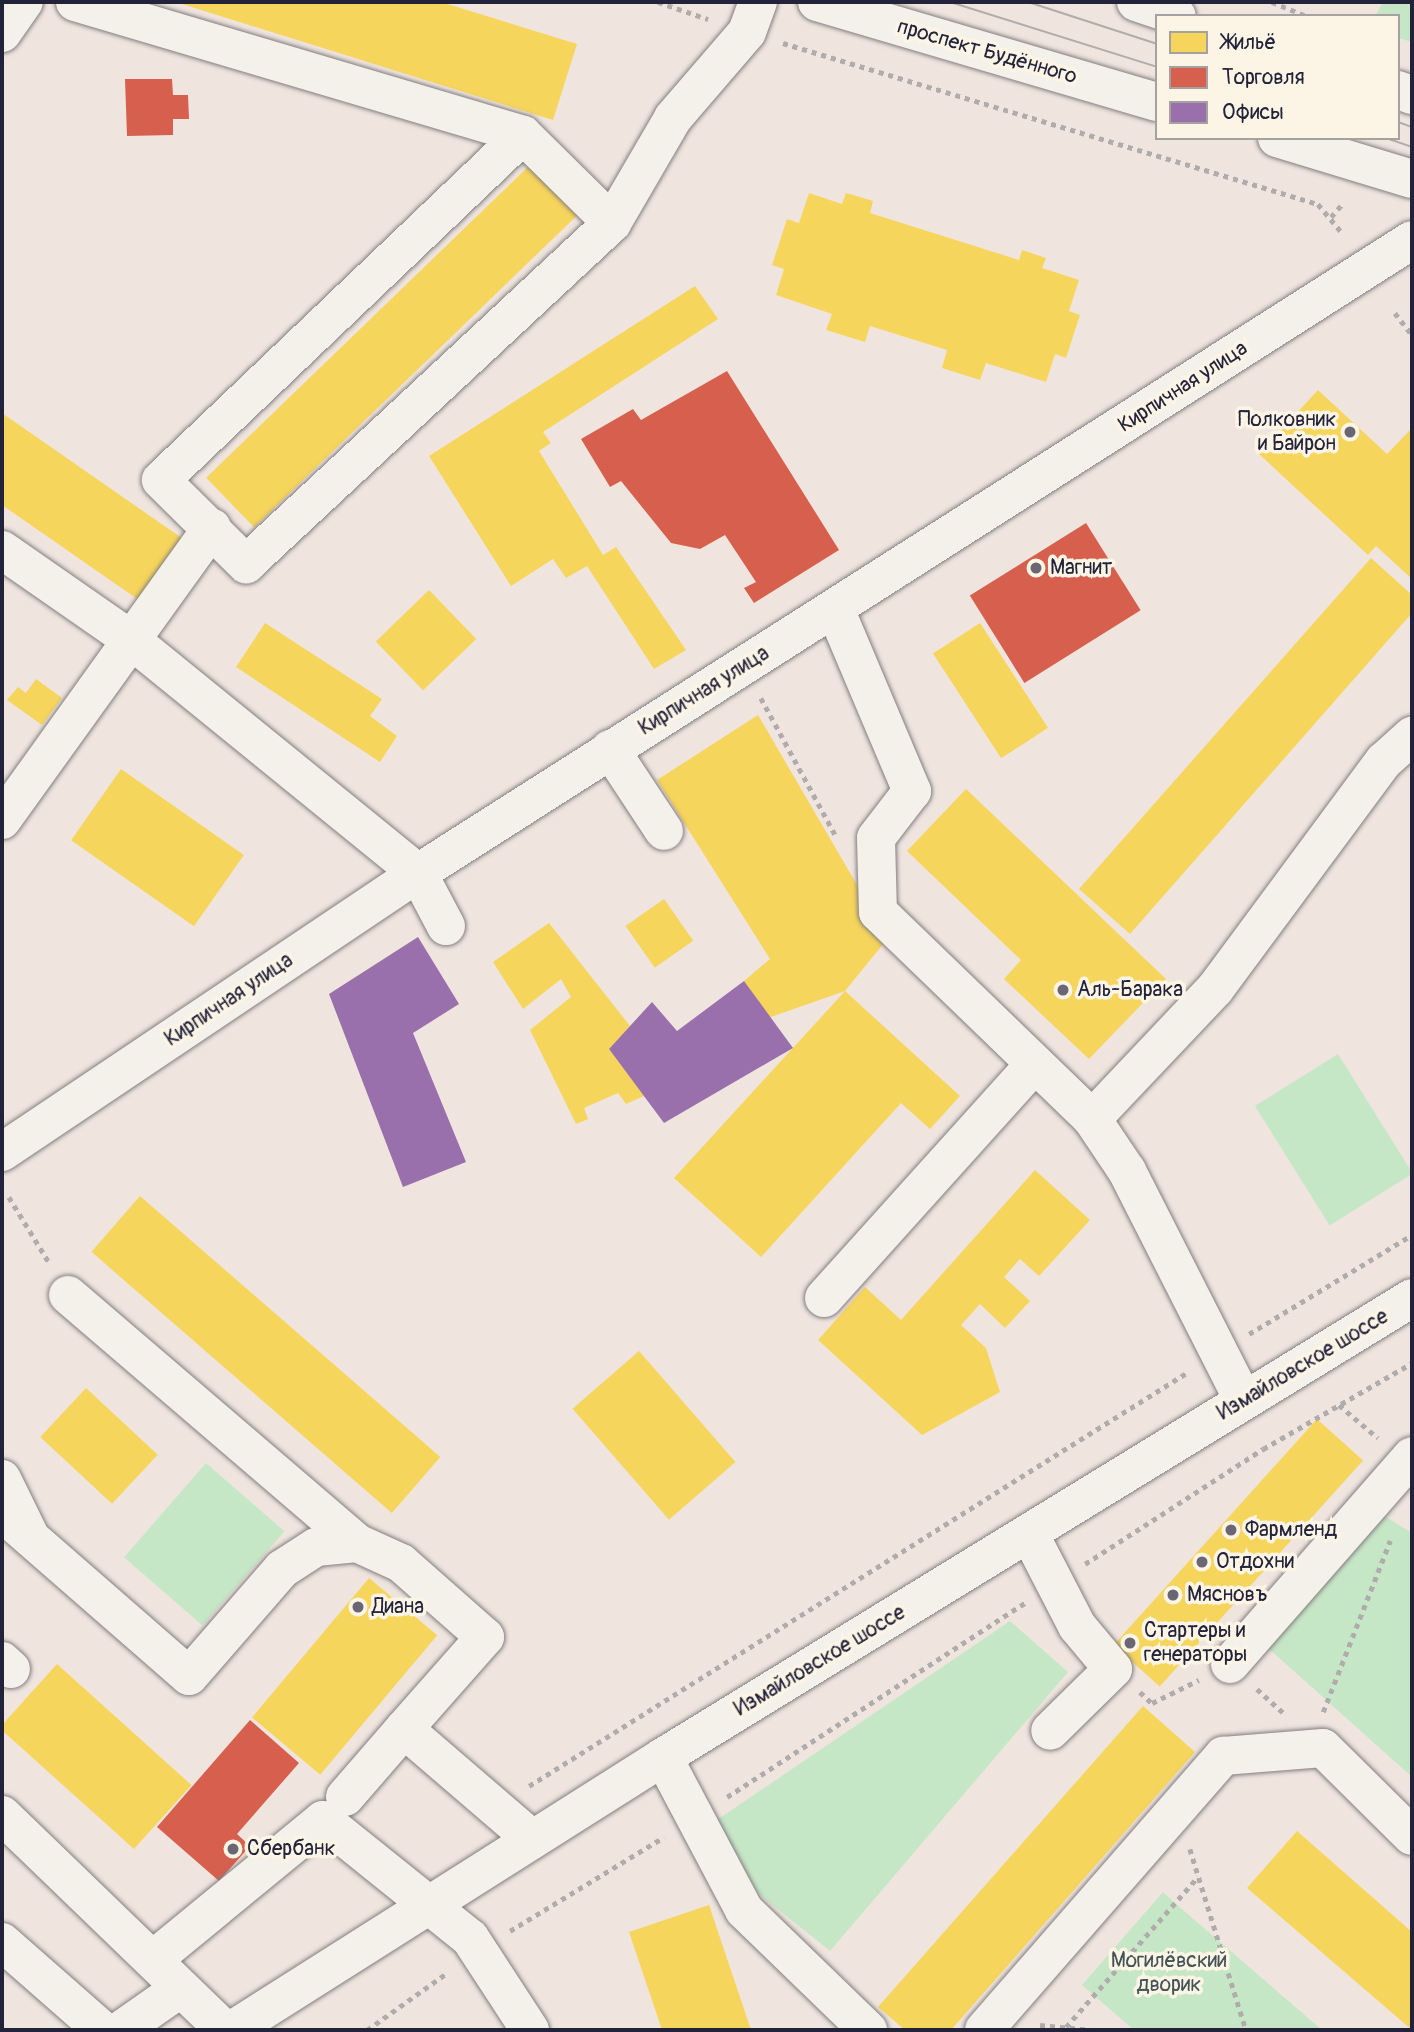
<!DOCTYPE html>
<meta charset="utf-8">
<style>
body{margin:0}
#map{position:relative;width:1414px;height:2032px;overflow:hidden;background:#efe5de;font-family:Pangolin,sans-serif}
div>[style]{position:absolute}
.green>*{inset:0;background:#c6e7c6;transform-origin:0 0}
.homes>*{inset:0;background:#f6d55c;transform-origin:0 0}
.shops>*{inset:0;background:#d6604d;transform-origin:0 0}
.offices>*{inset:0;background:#9970ab}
.path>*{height:4.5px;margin-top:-2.25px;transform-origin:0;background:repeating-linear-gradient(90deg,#afacab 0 5px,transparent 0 10px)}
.roads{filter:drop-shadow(0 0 2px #837e80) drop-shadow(0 0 2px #837e80)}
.minor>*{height:38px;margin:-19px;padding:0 19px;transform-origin:19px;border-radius:19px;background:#f4f0ea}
.major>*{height:38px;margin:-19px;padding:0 19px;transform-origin:19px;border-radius:19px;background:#f4f0ea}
.tram>*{height:2px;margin:-1px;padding:0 1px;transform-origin:1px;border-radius:1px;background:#afacab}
.dots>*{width:19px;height:19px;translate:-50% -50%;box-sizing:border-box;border:4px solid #fcf5e5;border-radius:50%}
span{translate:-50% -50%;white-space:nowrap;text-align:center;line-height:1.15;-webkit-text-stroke:7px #fcf5e5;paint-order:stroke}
.street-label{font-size:21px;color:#22223b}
.poi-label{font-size:21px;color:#22223b}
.right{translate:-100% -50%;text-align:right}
.left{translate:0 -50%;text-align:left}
.park-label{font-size:21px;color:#435459}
.frame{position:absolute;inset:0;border:4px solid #22223b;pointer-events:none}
.legend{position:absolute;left:1155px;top:14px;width:245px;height:126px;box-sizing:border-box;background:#fcf5e5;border:2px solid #a5a1a1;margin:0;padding:9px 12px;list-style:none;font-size:21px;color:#22223b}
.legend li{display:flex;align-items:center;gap:14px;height:35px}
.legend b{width:35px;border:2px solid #a5a1a1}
</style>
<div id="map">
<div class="green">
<i style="clip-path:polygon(1383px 2px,1412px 2px,1412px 42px,1398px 38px,1398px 16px,1375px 16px)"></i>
<i style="left:1338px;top:1054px;width:141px;height:98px;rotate:58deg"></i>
<i style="left:206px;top:1463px;width:104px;height:125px;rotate:41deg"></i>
<i style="clip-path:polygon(1383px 1515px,1412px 1533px,1412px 1777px,1268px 1648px)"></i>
<i style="clip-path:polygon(1010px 1621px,1068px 1672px,830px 1951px,759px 1894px,714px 1822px)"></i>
<i style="clip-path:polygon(1163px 1892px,1175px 1903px,1322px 2030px,1134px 2030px,1082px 1985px)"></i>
</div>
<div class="homes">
<i style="clip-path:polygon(441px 2px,577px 44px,553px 120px,182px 4px)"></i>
<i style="left:532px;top:163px;width:69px;height:453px;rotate:46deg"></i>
<i style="clip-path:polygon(809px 193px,842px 204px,846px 193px,873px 201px,870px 213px,1019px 260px,1022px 250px,1046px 258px,1042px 268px,1079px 280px,1069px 311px,1080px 315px,1066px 358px,1055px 354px,1046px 382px,986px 363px,980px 380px,942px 368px,947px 350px,870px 326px,865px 342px,826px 330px,832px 314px,776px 295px,784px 269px,772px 265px,787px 219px,799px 223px)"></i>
<i style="clip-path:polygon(695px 286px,718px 319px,543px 432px,551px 443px,539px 451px,603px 555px,616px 547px,686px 650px,654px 669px,587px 566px,566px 578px,553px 559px,511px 586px,429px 456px)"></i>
<i style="clip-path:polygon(1318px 390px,1387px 454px,1412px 428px,1412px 579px,1376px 546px,1368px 555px,1259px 454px)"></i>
<i style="clip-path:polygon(2px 413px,186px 541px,143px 603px,2px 505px)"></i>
<i style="clip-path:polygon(1371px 558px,1412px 595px,1412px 613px,1130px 934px,1079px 889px)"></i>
<i style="left:429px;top:590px;width:68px;height:74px;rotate:46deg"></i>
<i style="clip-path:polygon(265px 623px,382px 699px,370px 716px,397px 736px,380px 762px,236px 667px)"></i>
<i style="left:980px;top:623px;width:125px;height:56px;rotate:57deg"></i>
<i style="clip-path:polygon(36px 679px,62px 698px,42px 725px,7px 700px,18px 687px,26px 693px)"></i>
<i style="clip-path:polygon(758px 715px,888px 938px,845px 991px,960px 1096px,930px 1129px,901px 1103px,761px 1257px,674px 1178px,845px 991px,768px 1018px,744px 981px,770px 959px,657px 780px)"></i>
<i style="left:121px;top:769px;width:150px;height:87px;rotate:35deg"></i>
<i style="clip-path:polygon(966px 789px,1166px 979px,1089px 1059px,1004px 979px,1021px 960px,907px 851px)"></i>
<i style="left:664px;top:899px;width:51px;height:47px;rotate:55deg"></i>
<i style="clip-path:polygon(549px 923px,630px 1026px,609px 1049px,644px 1096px,626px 1104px,618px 1093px,584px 1108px,588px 1119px,576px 1124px,530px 1030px,571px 997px,561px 979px,523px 1009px,493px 962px)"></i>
<i style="clip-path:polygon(1035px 1170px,1090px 1220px,1039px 1276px,1020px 1259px,1004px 1277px,1030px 1301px,1005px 1328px,980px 1304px,961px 1325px,986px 1348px,1000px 1392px,922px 1435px,818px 1340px,865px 1287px,901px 1320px)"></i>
<i style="left:140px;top:1196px;width:398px;height:74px;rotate:41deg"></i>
<i style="left:639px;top:1351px;width:147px;height:88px;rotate:49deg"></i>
<i style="left:86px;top:1388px;width:98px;height:67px;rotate:43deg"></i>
<i style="left:1317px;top:1419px;width:62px;height:304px;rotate:42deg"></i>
<i style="left:369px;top:1578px;width:89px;height:182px;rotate:40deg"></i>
<i style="left:57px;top:1664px;width:181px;height:86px;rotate:42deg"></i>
<i style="clip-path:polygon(1143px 1706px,1195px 1752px,951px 2030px,905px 2030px,878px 2007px)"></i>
<i style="clip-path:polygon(1297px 1831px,1412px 1932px,1412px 2030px,1247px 1888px)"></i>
<i style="clip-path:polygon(709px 1905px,751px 2030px,662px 2030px,629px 1932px)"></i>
</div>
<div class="shops">
<i style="clip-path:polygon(125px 79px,172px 79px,173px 95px,188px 95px,189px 119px,173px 119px,173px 135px,127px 136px)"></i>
<i style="clip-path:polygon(727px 371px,839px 550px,754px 603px,744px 588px,756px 582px,725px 535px,700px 549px,671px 543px,621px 481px,610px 487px,581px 439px,633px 409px,641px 420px)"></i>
<i style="left:1086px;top:523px;width:103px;height:137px;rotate:58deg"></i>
<i style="clip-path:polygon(250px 1720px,299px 1763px,237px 1834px,250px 1846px,219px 1881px,157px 1827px)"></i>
</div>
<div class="offices">
<i style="clip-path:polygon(418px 937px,459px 1004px,413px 1033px,466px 1162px,403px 1187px,329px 994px)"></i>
<i style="clip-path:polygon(744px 981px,793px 1048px,664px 1123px,609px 1049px,652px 1002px,677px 1031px)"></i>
</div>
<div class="path">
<i style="left:658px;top:2px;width:53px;rotate:18.8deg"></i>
<i style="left:1272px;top:2px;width:38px;rotate:22deg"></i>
<i style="left:783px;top:43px;width:559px;rotate:16.75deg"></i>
<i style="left:1318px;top:204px;width:39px;rotate:50deg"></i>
<i style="left:1331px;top:217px;width:18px;rotate:-49deg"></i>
<i style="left:1395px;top:313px;width:28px;rotate:52deg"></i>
<i style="left:761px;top:698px;width:159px;rotate:61.5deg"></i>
<i style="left:9px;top:1197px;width:79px;rotate:58.5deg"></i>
<i style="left:1249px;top:1334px;width:191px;rotate:-31.3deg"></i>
<i style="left:1339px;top:1405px;width:51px;rotate:40.2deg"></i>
<i style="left:1085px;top:1564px;width:212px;rotate:-32.9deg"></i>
<i style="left:1263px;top:1449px;width:172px;rotate:-30deg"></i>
<i style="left:1257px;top:1689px;width:38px;rotate:42deg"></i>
<i style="left:1140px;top:1692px;width:16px;rotate:43deg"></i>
<i style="left:1152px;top:1703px;width:52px;rotate:-26.1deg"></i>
<i style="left:1323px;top:1712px;width:184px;rotate:-68.6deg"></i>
<i style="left:529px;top:1786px;width:778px;rotate:-32.14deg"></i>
<i style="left:727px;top:1797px;width:356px;rotate:-33.1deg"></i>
<i style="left:1190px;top:1849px;width:189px;rotate:72.8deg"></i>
<i style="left:510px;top:1931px;width:180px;rotate:-31.4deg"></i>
<i style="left:1040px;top:2025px;width:52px;rotate:5.5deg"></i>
<i style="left:1066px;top:2027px;width:200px;rotate:-48.7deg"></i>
<i style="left:367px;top:2030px;width:98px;rotate:-35.5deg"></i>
</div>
<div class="roads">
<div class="minor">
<i style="left:75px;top:2px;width:467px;rotate:16.5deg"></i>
<i style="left:2px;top:33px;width:38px;rotate:-55deg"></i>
<i style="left:612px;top:223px;width:125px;rotate:-135.3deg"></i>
<i style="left:523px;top:135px;width:500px;rotate:136.38deg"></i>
<i style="left:161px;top:480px;width:120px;rotate:44.7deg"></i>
<i style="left:246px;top:564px;width:500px;rotate:-42.97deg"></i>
<i style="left:612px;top:223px;width:121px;rotate:-59.8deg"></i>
<i style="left:673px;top:118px;width:113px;rotate:-49.3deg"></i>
<i style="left:747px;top:32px;width:32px;rotate:-70deg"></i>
<i style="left:2px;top:550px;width:156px;rotate:34.8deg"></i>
<i style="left:130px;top:639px;width:371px;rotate:39.1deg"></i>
<i style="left:418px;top:873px;width:60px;rotate:62.2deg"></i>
<i style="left:835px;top:609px;width:198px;rotate:67.1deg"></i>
<i style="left:912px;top:791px;width:59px;rotate:127.5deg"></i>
<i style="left:876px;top:838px;width:74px;rotate:88.5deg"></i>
<i style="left:878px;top:912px;width:298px;rotate:44deg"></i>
<i style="left:1092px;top:1119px;width:63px;rotate:56.1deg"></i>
<i style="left:1127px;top:1171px;width:257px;rotate:63.1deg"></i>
<i style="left:610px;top:749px;width:98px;rotate:56.6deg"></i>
<i style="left:2px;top:820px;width:360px;rotate:-54.3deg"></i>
<i style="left:1092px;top:1119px;width:179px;rotate:-46.6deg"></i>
<i style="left:1215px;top:989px;width:284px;rotate:-53.5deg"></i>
<i style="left:1384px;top:761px;width:38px;rotate:-42deg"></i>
<i style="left:2px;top:1152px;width:501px;rotate:-33.85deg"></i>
<i style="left:418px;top:873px;width:1178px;rotate:-32.49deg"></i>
<i style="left:68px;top:1295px;width:381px;rotate:40.6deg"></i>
<i style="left:824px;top:1298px;width:315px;rotate:-48deg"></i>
<i style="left:2px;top:1479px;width:61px;rotate:63.9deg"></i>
<i style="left:2px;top:1513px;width:248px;rotate:41.1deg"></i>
<i style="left:189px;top:1676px;width:142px;rotate:-49deg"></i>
<i style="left:282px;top:1569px;width:40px;rotate:-32.9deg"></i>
<i style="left:316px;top:1547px;width:41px;rotate:-5.6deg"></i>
<i style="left:357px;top:1543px;width:48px;rotate:24.4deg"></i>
<i style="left:401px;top:1563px;width:112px;rotate:41.4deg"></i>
<i style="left:485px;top:1637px;width:123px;rotate:131.4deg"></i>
<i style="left:1029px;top:1533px;width:105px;rotate:62.7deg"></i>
<i style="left:1077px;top:1626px;width:56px;rotate:50.1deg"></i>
<i style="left:1113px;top:1669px;width:88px;rotate:135.5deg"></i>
<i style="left:2px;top:1661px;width:12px;rotate:42deg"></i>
<i style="left:1230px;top:1664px;width:276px;rotate:-48.8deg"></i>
<i style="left:663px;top:1757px;width:173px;rotate:62.1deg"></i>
<i style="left:744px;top:1910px;width:173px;rotate:44.1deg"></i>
<i style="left:345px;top:1797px;width:90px;rotate:-49.1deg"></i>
<i style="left:404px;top:1729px;width:169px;rotate:40.7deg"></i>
<i style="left:2px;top:1815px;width:310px;rotate:44deg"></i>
<i style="left:2px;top:1942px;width:133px;rotate:41.3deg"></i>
<i style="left:155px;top:1958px;width:217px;rotate:-39.4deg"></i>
<i style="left:323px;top:1820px;width:189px;rotate:38.8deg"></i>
<i style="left:470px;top:1938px;width:110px;rotate:56.9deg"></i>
<i style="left:121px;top:2030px;width:73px;rotate:-35deg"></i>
<i style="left:984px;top:2030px;width:364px;rotate:-48.9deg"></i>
<i style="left:1223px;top:1756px;width:100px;rotate:-4.6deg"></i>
<i style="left:1323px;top:1748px;width:125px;rotate:44.7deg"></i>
</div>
<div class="major">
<i style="left:817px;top:2px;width:354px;rotate:16.4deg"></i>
<i style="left:1136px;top:2px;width:43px;rotate:18.9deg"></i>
<i style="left:1398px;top:90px;width:15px;rotate:20deg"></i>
<i style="left:1277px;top:138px;width:141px;rotate:16.9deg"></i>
<i style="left:232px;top:2030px;width:510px;rotate:-32.35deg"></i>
<i style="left:663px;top:1757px;width:878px;rotate:-31.5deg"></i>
</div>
</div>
<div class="tram">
<i style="left:950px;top:2px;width:217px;rotate:17.4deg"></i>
<i style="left:1028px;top:2px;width:136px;rotate:18deg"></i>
<i style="left:1398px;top:122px;width:15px;rotate:20deg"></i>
<i style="left:1386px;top:138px;width:28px;rotate:19deg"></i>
</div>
<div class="dots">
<i style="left:1350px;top:432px;background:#6a6674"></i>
<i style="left:1036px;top:568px;background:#6a6674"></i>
<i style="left:1063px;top:990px;background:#6a6674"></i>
<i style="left:1231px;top:1530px;background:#6a6674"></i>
<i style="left:1202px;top:1562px;background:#6a6674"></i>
<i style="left:1173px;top:1595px;background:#6a6674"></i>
<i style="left:358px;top:1607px;background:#6a6674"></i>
<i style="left:1130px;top:1643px;background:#6a6674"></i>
<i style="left:233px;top:1849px;background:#6a6674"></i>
</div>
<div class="street-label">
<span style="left:987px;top:52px;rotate:16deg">проспект Будённого</span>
<span style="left:1183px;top:387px;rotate:-33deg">Кирпичная улица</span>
<span style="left:704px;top:691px;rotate:-32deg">Кирпичная улица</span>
<span style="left:229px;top:1000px;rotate:-34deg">Кирпичная улица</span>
<span style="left:1303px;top:1365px;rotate:-31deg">Измайловское шоссе</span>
<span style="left:820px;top:1661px;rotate:-31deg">Измайловское шоссе</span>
</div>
<div class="poi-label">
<span class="right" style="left:1336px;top:432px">Полковник<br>и Байрон</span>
<span class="left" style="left:1050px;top:568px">Магнит</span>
<span class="left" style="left:1077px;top:990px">Аль-Барака</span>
<span class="left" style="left:1245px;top:1530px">Фармленд</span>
<span class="left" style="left:1216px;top:1562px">Отдохни</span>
<span class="left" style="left:1187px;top:1595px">Мясновъ</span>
<span class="left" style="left:372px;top:1607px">Диана</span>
<span class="left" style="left:1144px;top:1643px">Стартеры и<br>генераторы</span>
<span class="left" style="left:247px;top:1849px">Сбербанк</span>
</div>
<div class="park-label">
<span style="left:1169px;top:1973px">Могилёвский<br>дворик</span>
</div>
<div class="frame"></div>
<ul class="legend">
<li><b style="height:19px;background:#f6d55c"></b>Жильё</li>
<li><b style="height:19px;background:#d6604d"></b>Торговля</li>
<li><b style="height:19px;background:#9970ab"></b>Офисы</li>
</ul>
</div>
